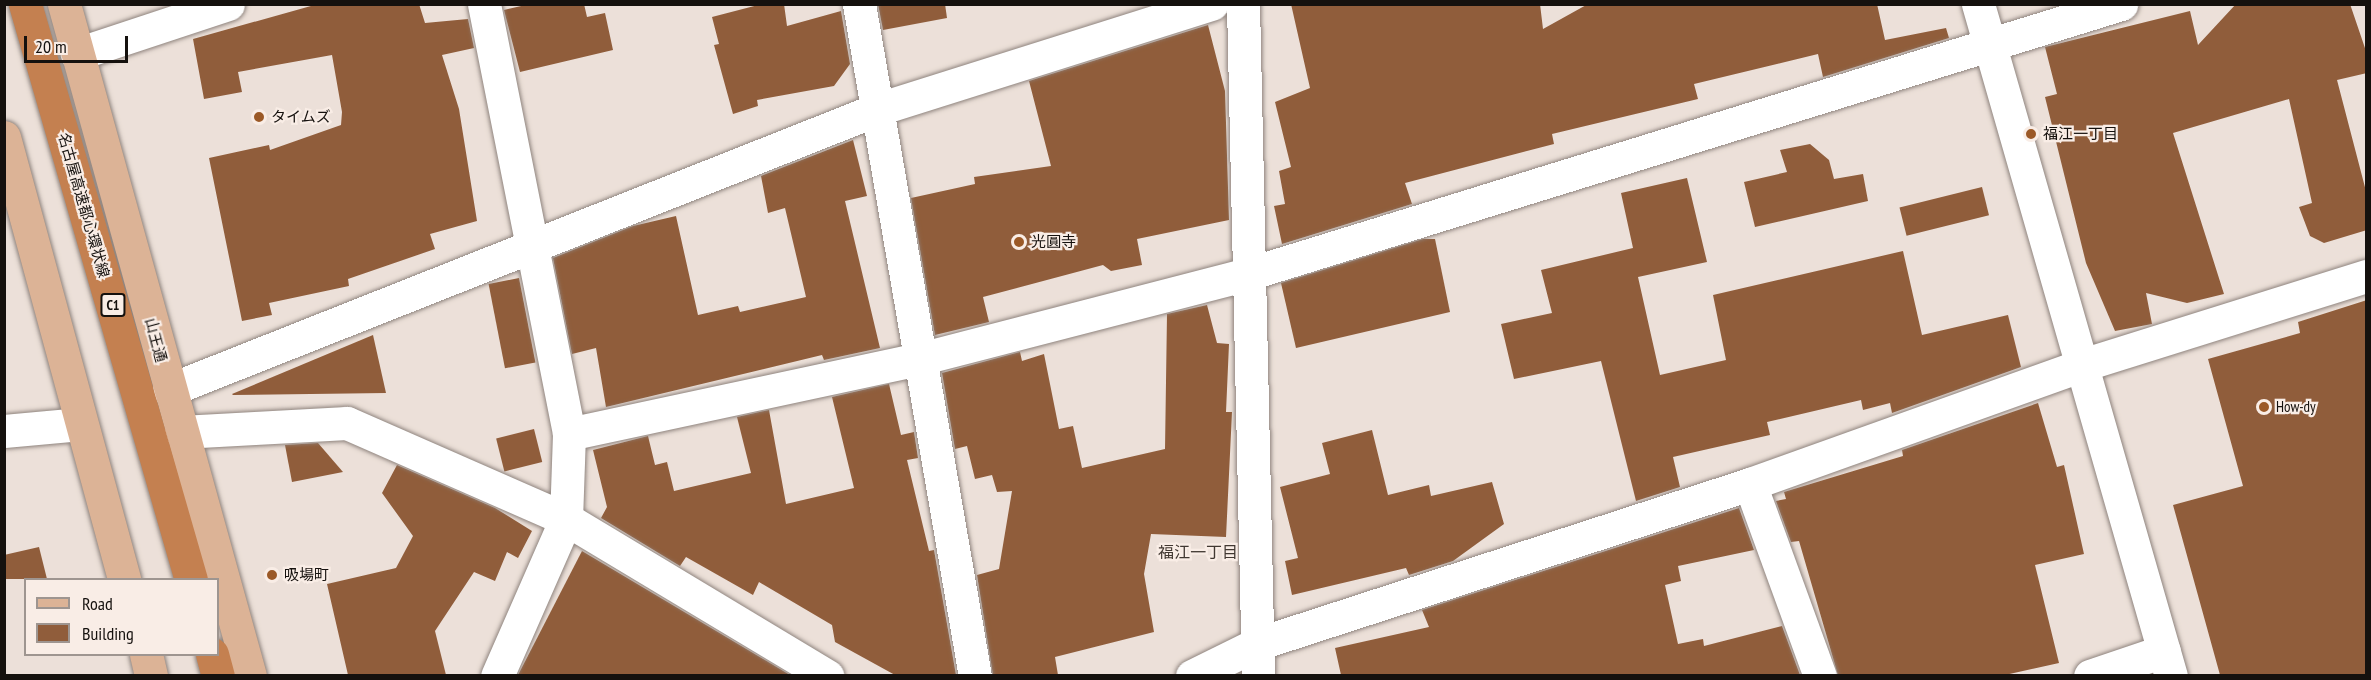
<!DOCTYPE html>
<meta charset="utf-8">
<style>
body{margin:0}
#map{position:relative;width:2371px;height:680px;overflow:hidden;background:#ece0d9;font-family:"PT Sans Narrow","Noto Sans JP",sans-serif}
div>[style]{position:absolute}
.building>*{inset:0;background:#905d3b;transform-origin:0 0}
.roads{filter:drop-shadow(0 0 2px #8f847e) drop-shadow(0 0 2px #8f847e)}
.minor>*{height:33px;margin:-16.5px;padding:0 16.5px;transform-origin:16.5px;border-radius:16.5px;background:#fff}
.major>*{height:33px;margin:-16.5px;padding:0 16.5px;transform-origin:16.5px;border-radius:16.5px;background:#dcb396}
.highway>*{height:33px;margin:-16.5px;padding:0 16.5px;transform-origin:16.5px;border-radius:16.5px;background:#c48050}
.dots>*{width:16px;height:16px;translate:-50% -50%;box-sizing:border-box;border:3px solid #f9ede6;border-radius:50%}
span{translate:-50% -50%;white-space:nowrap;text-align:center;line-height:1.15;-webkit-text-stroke:4.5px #f9ede6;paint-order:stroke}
.shield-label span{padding:2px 4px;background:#f9ede6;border:2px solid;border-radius:4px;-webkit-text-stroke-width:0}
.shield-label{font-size:14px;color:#15110e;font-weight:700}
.poi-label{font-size:15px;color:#15110e}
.left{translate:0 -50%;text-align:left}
.street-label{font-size:15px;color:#15110e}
.neighbourhood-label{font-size:16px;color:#413832}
.frame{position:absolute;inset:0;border:6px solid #15110e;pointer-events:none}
.legend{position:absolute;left:24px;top:578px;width:195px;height:78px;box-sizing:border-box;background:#f9ede6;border:2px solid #9e9590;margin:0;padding:8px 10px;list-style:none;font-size:18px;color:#15110e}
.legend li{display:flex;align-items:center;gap:12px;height:30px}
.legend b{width:30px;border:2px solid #9e9590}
.scale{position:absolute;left:24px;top:36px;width:104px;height:27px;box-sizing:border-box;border:3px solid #15110e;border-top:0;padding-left:8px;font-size:18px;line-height:21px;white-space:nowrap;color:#15110e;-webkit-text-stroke:4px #f9ede6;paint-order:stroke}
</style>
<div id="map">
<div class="building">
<i style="clip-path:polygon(318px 4px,419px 4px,425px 23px,468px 19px,474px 48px,442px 55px,459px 109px,477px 221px,430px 234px,435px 249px,348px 279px,349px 286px,269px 303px,272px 315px,242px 321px,209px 158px,269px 145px,270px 150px,341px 125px,342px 112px,332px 55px,238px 72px,242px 92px,204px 99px,193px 39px)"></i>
<i style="clip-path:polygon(530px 4px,584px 4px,587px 17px,605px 13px,613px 50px,520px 72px,504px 10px)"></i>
<i style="clip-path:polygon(762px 4px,784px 4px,787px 26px,841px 11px,850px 64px,834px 86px,757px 100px,758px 106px,733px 114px,714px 45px,719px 44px,712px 17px)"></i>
<i style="clip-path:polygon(878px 4px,945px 4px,947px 18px,883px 30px)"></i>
<i style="clip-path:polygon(1291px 4px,1540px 4px,1543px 29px,1588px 4px,1877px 4px,1885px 40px,1946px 28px,1949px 38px,1823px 77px,1818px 54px,1694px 84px,1698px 99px,1552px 134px,1554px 144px,1405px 183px,1412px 204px,1282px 244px,1274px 206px,1285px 204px,1279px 171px,1291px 167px,1275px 102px,1310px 88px)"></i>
<i style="clip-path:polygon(2236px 4px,2350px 4px,2367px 54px,2367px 73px,2337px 80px,2367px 195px,2367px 230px,2324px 243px,2310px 236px,2299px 207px,2312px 203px,2289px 99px,2173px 133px,2224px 294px,2187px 303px,2146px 293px,2152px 324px,2115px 331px,2086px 263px,2045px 97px,2057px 94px,2045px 47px,2190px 11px,2198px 45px)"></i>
<i style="clip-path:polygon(1208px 25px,1225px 91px,1229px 220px,1137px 239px,1142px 265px,1111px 271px,1103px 265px,983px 297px,989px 322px,935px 335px,911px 198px,975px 184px,974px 177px,1051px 166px,1029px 81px)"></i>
<i style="clip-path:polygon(853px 140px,867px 196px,845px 201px,880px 348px,824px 360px,822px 355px,606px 407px,596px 348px,572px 354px,553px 258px,633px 226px,676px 216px,698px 315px,738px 306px,740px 312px,806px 297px,785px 208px,768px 213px,761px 176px)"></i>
<i style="clip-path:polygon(1810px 144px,1829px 160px,1834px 179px,1863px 174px,1868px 201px,1755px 227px,1744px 182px,1787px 172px,1780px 150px)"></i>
<i style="clip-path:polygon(1687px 178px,1707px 262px,1638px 277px,1660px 375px,1726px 360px,1713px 295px,1903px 251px,1922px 335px,2008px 315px,2021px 367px,1892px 413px,1890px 403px,1863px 410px,1861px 400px,1767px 422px,1770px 435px,1673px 457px,1680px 487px,1636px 501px,1601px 361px,1514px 379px,1501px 324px,1552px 313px,1541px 270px,1633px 248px,1621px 193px)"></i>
<i style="left:1982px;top:187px;width:29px;height:85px;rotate:76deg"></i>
<i style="clip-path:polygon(1423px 239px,1435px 239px,1450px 312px,1296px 348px,1281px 283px)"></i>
<i style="left:519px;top:278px;width:86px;height:31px;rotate:79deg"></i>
<i style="clip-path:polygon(2367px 300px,2367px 675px,2220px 675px,2173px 505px,2243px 486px,2208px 359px,2300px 333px,2298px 322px)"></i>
<i style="clip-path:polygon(1207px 305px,1217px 343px,1229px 344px,1226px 412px,1232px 412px,1226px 537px,1151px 534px,1144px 574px,1154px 632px,1055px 657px,1058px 675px,993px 675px,977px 575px,999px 569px,1012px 491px,997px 492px,992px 475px,975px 479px,967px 446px,955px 449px,942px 373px,1020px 352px,1022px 361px,1044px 354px,1059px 429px,1073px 426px,1082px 468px,1165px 449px,1167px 314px)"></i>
<i style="clip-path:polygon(373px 335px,386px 393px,233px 395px,232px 394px)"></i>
<i style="clip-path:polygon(889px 384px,901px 435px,914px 432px,918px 458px,907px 460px,929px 551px,934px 550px,956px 675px,895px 675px,835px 642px,832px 625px,759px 582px,753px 595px,686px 557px,680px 566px,601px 518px,607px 507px,593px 450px,648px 436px,655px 465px,667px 462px,674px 491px,751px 473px,737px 417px,769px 410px,786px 504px,854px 488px,832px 397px)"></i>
<i style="clip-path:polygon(2038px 403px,2057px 467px,2064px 465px,2084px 554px,2035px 565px,2059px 663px,2005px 675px,1838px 675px,1799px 541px,1791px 542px,1776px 501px,1786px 499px,1784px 492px,1903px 456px,1902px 450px)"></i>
<i style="left:534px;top:429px;width:34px;height:39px;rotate:76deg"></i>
<i style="clip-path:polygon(1372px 430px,1388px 495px,1429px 485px,1431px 496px,1492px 482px,1504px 524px,1453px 561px,1409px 575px,1406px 568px,1292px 595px,1285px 561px,1298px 558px,1280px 487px,1330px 474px,1322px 443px)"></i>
<i style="clip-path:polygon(318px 443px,343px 472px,292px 482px,285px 445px)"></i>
<i style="clip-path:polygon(397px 465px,495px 508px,532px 531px,518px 558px,507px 552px,495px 581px,474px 572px,435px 631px,446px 675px,348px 675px,327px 584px,396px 568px,413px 536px,382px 493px)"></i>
<i style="clip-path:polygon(1739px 508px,1754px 550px,1678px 566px,1681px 581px,1665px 585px,1678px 644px,1703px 639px,1704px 646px,1782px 626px,1800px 675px,1341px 675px,1335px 648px,1429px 627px,1422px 610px)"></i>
<i style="clip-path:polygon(39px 547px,47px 579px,4px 579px,4px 555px)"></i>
<i style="clip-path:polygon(582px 551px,790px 675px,518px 675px)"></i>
</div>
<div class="roads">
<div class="minor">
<i style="left:484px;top:4px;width:438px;rotate:78.8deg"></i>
<i style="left:569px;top:434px;width:85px;rotate:92deg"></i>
<i style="left:566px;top:519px;width:171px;rotate:113.7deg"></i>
<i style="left:859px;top:4px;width:682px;rotate:80.21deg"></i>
<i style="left:1243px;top:4px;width:672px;rotate:88.72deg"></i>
<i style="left:1978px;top:4px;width:699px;rotate:73.98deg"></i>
<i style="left:77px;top:54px;width:159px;rotate:-18.3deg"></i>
<i style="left:169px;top:390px;width:763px;rotate:-21.62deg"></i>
<i style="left:878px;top:109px;width:350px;rotate:-17.5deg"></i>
<i style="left:4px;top:431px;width:77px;rotate:-5.2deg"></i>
<i style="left:181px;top:432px;width:166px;rotate:-3.1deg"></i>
<i style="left:347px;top:423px;width:239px;rotate:23.7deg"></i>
<i style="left:566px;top:519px;width:305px;rotate:31deg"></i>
<i style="left:569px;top:434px;width:362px;rotate:-12.1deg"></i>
<i style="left:923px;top:358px;width:339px;rotate:-14.5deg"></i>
<i style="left:1251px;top:273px;width:911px;rotate:-17.18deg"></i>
<i style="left:1750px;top:484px;width:204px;rotate:70deg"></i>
<i style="left:1192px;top:676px;width:72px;rotate:-26.2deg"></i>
<i style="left:1257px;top:644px;width:518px;rotate:-17.98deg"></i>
<i style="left:1750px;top:484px;width:353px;rotate:-19.7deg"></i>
<i style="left:2082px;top:365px;width:298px;rotate:-17.4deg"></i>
<i style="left:2090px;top:676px;width:78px;rotate:-18.7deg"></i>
</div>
<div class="major">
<i style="left:64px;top:4px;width:697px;rotate:74.53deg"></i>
<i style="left:4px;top:137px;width:459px;rotate:74.8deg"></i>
<i style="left:146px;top:654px;width:23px;rotate:77deg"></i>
</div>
<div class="highway">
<i style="left:25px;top:4px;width:599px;rotate:73.92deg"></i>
<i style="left:212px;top:654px;width:23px;rotate:75deg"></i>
</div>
</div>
<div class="dots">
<i style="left:259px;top:117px;background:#9b5927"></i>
<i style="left:2031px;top:134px;background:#9b5927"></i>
<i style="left:1019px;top:242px;background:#9b5927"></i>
<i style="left:2264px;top:407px;background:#9b5927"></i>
<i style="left:272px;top:575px;background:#9b5927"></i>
</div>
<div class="shield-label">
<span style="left:113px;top:305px">C1</span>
</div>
<div class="poi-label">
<span class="left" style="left:271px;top:117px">タイムズ</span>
<span class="left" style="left:2043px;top:134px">福江一丁目</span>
<span class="left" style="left:1031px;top:242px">光圓寺</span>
<span class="left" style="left:2276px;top:407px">How-dy</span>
<span class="left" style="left:284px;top:575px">吸場町</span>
</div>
<div class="street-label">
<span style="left:84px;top:205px;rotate:74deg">名古屋高速都心環状線</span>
<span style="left:156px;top:340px;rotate:75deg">山王通</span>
</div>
<div class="neighbourhood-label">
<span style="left:1198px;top:552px">福江一丁目</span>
</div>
<div class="frame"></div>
<ul class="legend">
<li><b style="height:8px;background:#dcb396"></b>Road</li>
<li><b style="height:16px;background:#905d3b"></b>Building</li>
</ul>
<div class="scale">20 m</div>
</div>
